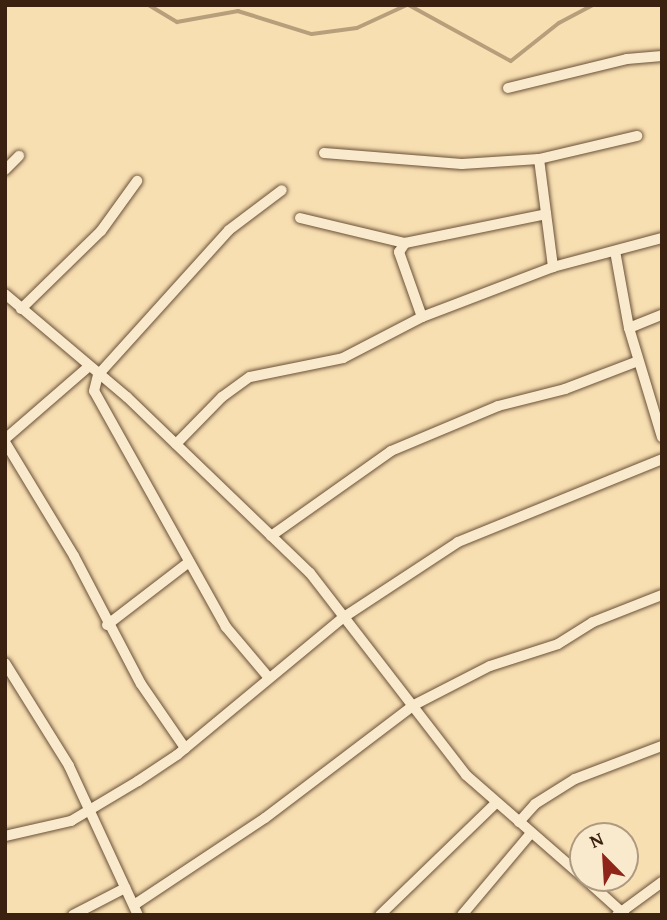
<!DOCTYPE html>
<style>
body{margin:0}
#map{position:relative;width:667px;height:920px;overflow:hidden;background:#f8dfb2;font-family:"Gentium Book Plus",serif}
div>[style]{position:absolute}
.stream>*{height:3.5px;margin:-1.75px;padding:0 1.75px;transform-origin:1.75px;border-radius:1.75px;background:#b89f7b}
.roads{filter:drop-shadow(0 0 2px #6a5138) drop-shadow(0 0 2px #6a5138)}
.minor>*{height:10px;margin:-5px;padding:0 5px;transform-origin:5px;border-radius:5px;background:#faeacd}
span{translate:-50% -50%;white-space:nowrap;text-align:center;line-height:1.15;-webkit-text-stroke:5px #faeacd;paint-order:stroke}
.frame{position:absolute;inset:0;border:7px solid #3b2210;pointer-events:none}
.north{position:absolute;left:569px;top:822px;width:70px;height:70px;box-sizing:border-box;background:#faeacd;border:2px solid #ae9a81;border-radius:50%;rotate:336deg;font-size:19px;font-weight:700;line-height:28px;text-align:center;color:#3b2210}
.north::after{content:'';display:block;margin:auto;width:24px;height:32px;background:#8f2418;clip-path:polygon(50% 0,100% 100%,50% 72%,0 100%)}
</style>
<div id="map">
<div class="stream">
<i style="left:149px;top:5px;width:33px;rotate:31deg"></i>
<i style="left:177px;top:22px;width:62px;rotate:-10.2deg"></i>
<i style="left:238px;top:11px;width:77px;rotate:17.3deg"></i>
<i style="left:312px;top:34px;width:45px;rotate:-7.6deg"></i>
<i style="left:357px;top:28px;width:55px;rotate:-24.7deg"></i>
<i style="left:409px;top:5px;width:116px;rotate:28.8deg"></i>
<i style="left:511px;top:61px;width:61px;rotate:-38.4deg"></i>
<i style="left:559px;top:23px;width:38px;rotate:-28deg"></i>
</div>
<div class="roads">
<div class="minor">
<i style="left:508px;top:88px;width:122px;rotate:-13.7deg"></i>
<i style="left:627px;top:59px;width:35px;rotate:-5deg"></i>
<i style="left:324px;top:153px;width:138px;rotate:4.6deg"></i>
<i style="left:462px;top:164px;width:77px;rotate:-3.7deg"></i>
<i style="left:539px;top:159px;width:101px;rotate:-13.2deg"></i>
<i style="left:539px;top:159px;width:109px;rotate:82.6deg"></i>
<i style="left:5px;top:170px;width:20px;rotate:-45deg"></i>
<i style="left:300px;top:218px;width:108px;rotate:13.4deg"></i>
<i style="left:615px;top:251px;width:78px;rotate:79.7deg"></i>
<i style="left:629px;top:328px;width:114px;rotate:73.2deg"></i>
<i style="left:5px;top:294px;width:160px;rotate:40.2deg"></i>
<i style="left:127px;top:397px;width:254px;rotate:43.9deg"></i>
<i style="left:310px;top:573px;width:255px;rotate:52.3deg"></i>
<i style="left:466px;top:775px;width:155px;rotate:41.1deg"></i>
<i style="left:21px;top:309px;width:112px;rotate:-44.3deg"></i>
<i style="left:101px;top:231px;width:62px;rotate:-54.2deg"></i>
<i style="left:422px;top:317px;width:69px;rotate:-109.5deg"></i>
<i style="left:399px;top:252px;width:11px;rotate:-56deg"></i>
<i style="left:405px;top:243px;width:144px;rotate:-11.6deg"></i>
<i style="left:629px;top:328px;width:35px;rotate:-22deg"></i>
<i style="left:5px;top:439px;width:110px;rotate:-40.9deg"></i>
<i style="left:5px;top:442px;width:133px;rotate:58.8deg"></i>
<i style="left:74px;top:556px;width:144px;rotate:62.4deg"></i>
<i style="left:141px;top:684px;width:78px;rotate:55.5deg"></i>
<i style="left:176px;top:444px;width:66px;rotate:-45.6deg"></i>
<i style="left:222px;top:397px;width:34px;rotate:-36deg"></i>
<i style="left:250px;top:377px;width:95px;rotate:-11.5deg"></i>
<i style="left:343px;top:358px;width:89px;rotate:-27.4deg"></i>
<i style="left:422px;top:317px;width:140px;rotate:-20.9deg"></i>
<i style="left:553px;top:267px;width:113px;rotate:-14.9deg"></i>
<i style="left:271px;top:536px;width:147px;rotate:-35.3deg"></i>
<i style="left:391px;top:451px;width:116px;rotate:-22.8deg"></i>
<i style="left:498px;top:406px;width:69px;rotate:-14.2deg"></i>
<i style="left:565px;top:389px;width:78px;rotate:-21deg"></i>
<i style="left:107px;top:625px;width:103px;rotate:-37.5deg"></i>
<i style="left:5px;top:663px;width:121px;rotate:58.1deg"></i>
<i style="left:69px;top:766px;width:164px;rotate:65.2deg"></i>
<i style="left:269px;top:678px;width:67px;rotate:-130.1deg"></i>
<i style="left:226px;top:627px;width:270px;rotate:-119.2deg"></i>
<i style="left:94px;top:391px;width:16px;rotate:-76deg"></i>
<i style="left:98px;top:375px;width:195px;rotate:-47.9deg"></i>
<i style="left:229px;top:230px;width:66px;rotate:-37deg"></i>
<i style="left:519px;top:822px;width:24px;rotate:-48deg"></i>
<i style="left:535px;top:804px;width:47px;rotate:-32deg"></i>
<i style="left:575px;top:779px;width:93px;rotate:-20.8deg"></i>
<i style="left:5px;top:836px;width:68px;rotate:-12.8deg"></i>
<i style="left:71px;top:821px;width:78px;rotate:-30.8deg"></i>
<i style="left:138px;top:781px;width:47px;rotate:-33.7deg"></i>
<i style="left:177px;top:755px;width:217px;rotate:-39.6deg"></i>
<i style="left:344px;top:617px;width:136px;rotate:-33.3deg"></i>
<i style="left:458px;top:542px;width:220px;rotate:-22.1deg"></i>
<i style="left:584px;top:878px;width:55px;rotate:42.1deg"></i>
<i style="left:134px;top:905px;width:157px;rotate:-33.6deg"></i>
<i style="left:265px;top:818px;width:187px;rotate:-37.2deg"></i>
<i style="left:414px;top:705px;width:85px;rotate:-27.2deg"></i>
<i style="left:490px;top:666px;width:71px;rotate:-17.9deg"></i>
<i style="left:558px;top:644px;width:41px;rotate:-32.2deg"></i>
<i style="left:593px;top:622px;width:74px;rotate:-21.4deg"></i>
<i style="left:73px;top:915px;width:59px;rotate:-27.4deg"></i>
<i style="left:380px;top:915px;width:161px;rotate:-44deg"></i>
<i style="left:462px;top:915px;width:107px;rotate:-49.9deg"></i>
<i style="left:617px;top:915px;width:56px;rotate:-36.3deg"></i>
</div>
</div>
<div class="frame"></div>
<div class="north">N</div>
</div>
